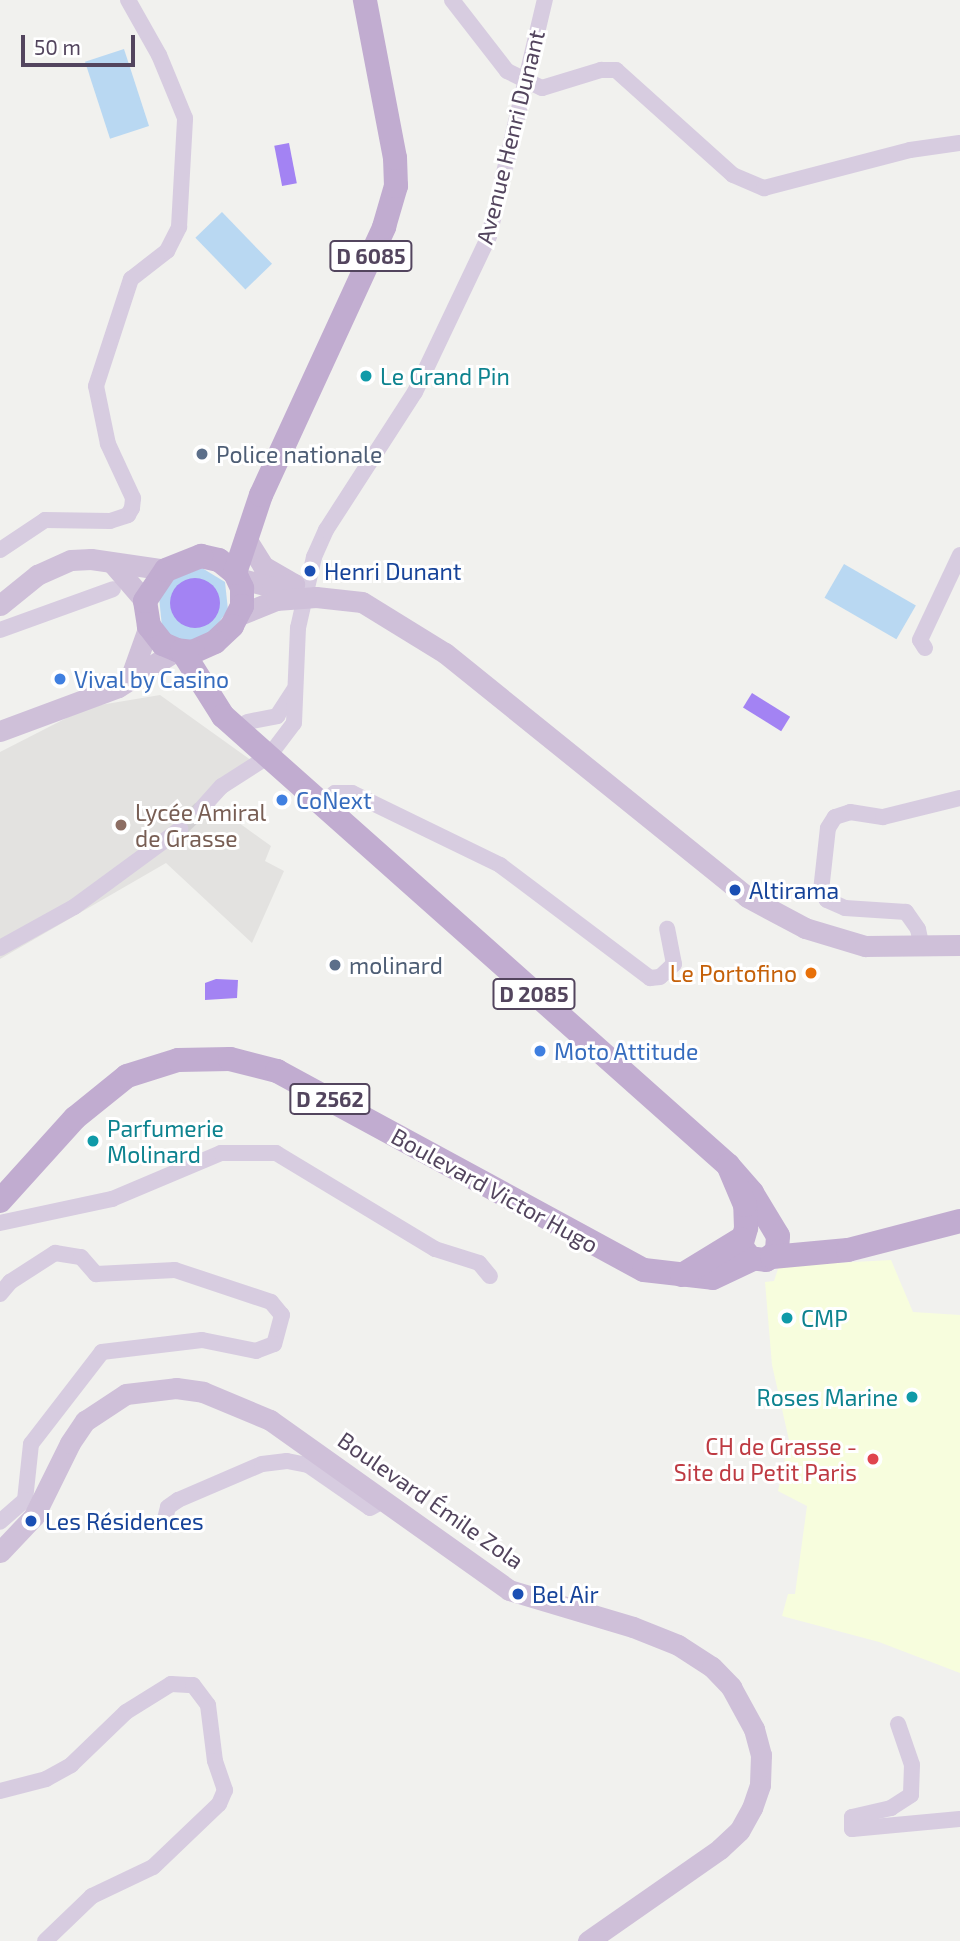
<!DOCTYPE html>
<meta charset="utf-8">
<style>
body{margin:0}
#map{position:relative;width:960px;height:1941px;overflow:hidden;background:#f1f1ee;font-family:"Exo 2",sans-serif}
div>[style]{position:absolute}
.education>*{inset:0;background:#e3e2e0}
.medical>*{inset:0;background:#f7fddd}
.green>*{inset:0;background:#b9d8f2;transform-origin:0 0}
.water>*{inset:0;background:#a383f3;transform-origin:0 0}
.round{border-radius:50%}
.street-tunnel>*{height:16px;margin-top:-8px;transform-origin:0;background:repeating-linear-gradient(90deg,#d1cfd1 0 16px,transparent 0 24px)}
.street>*{height:16px;margin:-8px;padding:0 8px;transform-origin:8px;border-radius:8px;background:#d7cce0}
.secondary>*{height:21px;margin:-10.5px;padding:0 10.5px;transform-origin:10.5px;border-radius:10.5px;background:#cfc0d9}
.primary>*{height:24px;margin:-12px;padding:0 12px;transform-origin:12px;border-radius:12px;background:#c1acd0}
.secondary-bridge>*{height:21px;margin:-10.5px;padding:0 10.5px;transform-origin:10.5px;border-radius:10.5px;background:#cfc0d9}
.dots>*{width:19px;height:19px;translate:-50% -50%;box-sizing:border-box;border:4px solid #fff;border-radius:50%}
span{translate:-50% -50%;white-space:nowrap;text-align:center;line-height:1.15;-webkit-text-stroke:6px #fff;paint-order:stroke}
.shield-label span{padding:2px 5px;background:#fff;border:2px solid;border-radius:5px;-webkit-text-stroke-width:0}
.shield-label{font-size:21px;color:#53455e;font-weight:700}
.street-label{font-size:23px;color:#53455e}
.culture-label{font-size:23px;color:#0d838f}
.left{translate:0 -50%;text-align:left}
.right{translate:-100% -50%;text-align:right}
.service-label{font-size:23px;color:#4e5e75}
.transit-label{font-size:23px;color:#164399}
.shop-label{font-size:23px;color:#366cbe}
.education-label{font-size:23px;color:#785e54}
.food-label{font-size:23px;color:#c56008}
.health-label{font-size:23px;color:#be3a42}
.scale{position:absolute;left:21px;top:35px;width:114px;height:32px;box-sizing:border-box;border:4px solid #53455e;border-top:0;padding-left:9px;font-size:21px;line-height:24px;white-space:nowrap;color:#53455e;-webkit-text-stroke:5px #fff;paint-order:stroke}
</style>
<div id="map">
<div class="education">
<i style="clip-path:polygon(160px 695px,259px 766px,213px 804px,271px 846px,265px 861px,284px 871px,252px 943px,166px 863px,0 959px,0 752px,88px 707px)"></i>
</div>
<div class="medical">
<i style="clip-path:polygon(891px 1260px,913px 1312px,960px 1315px,960px 1673px,879px 1642px,782px 1616px,788px 1594px,795px 1594px,807px 1506px,778px 1491px,789px 1440px,772px 1365px,765px 1282px,774px 1281px,779px 1266px)"></i>
</div>
<div class="green">
<i style="left:124px;top:49px;width:81px;height:41px;rotate:72deg"></i>
<i style="left:222px;top:212px;width:72px;height:37px;rotate:46deg"></i>
<i style="left:844px;top:564px;width:83px;height:39px;rotate:30deg"></i>
<i style="clip-path:polygon(202px 568px,225px 582px,228px 610px,214px 629px,193px 641px,173px 638px,162px 627px,159px 597px,174px 579px)"></i>
</div>
<div class="water">
<i style="left:289px;top:143px;width:41px;height:15px;rotate:79deg"></i>
<i class="round" style="left:170px;top:578px;width:50px;height:50px"></i>
<i style="left:752px;top:693px;width:45px;height:17px;rotate:32deg"></i>
<i style="clip-path:polygon(216px 979px,238px 980px,237px 998px,205px 1000px,205px 983px)"></i>
</div>
<div class="street-tunnel">
<i style="left:180px;top:829px;width:29px;rotate:-44deg"></i>
</div>
<div class="street">
<i style="left:452px;top:0;width:90px;rotate:52.2deg"></i>
<i style="left:507px;top:71px;width:39px;rotate:26deg"></i>
<i style="left:542px;top:88px;width:62px;rotate:-17deg"></i>
<i style="left:601px;top:70px;width:15px"></i>
<i style="left:616px;top:70px;width:157px;rotate:41.9deg"></i>
<i style="left:733px;top:175px;width:34px;rotate:23deg"></i>
<i style="left:764px;top:188px;width:151px;rotate:-14.6deg"></i>
<i style="left:910px;top:150px;width:50px;rotate:-8deg"></i>
<i style="left:0;top:550px;width:54px;rotate:-33.7deg"></i>
<i style="left:45px;top:520px;width:65px;rotate:0.9deg"></i>
<i style="left:110px;top:521px;width:19px;rotate:-18deg"></i>
<i style="left:128px;top:515px;width:8px;rotate:-60deg"></i>
<i style="left:132px;top:508px;width:10px;rotate:-84deg"></i>
<i style="left:133px;top:498px;width:60px;rotate:-114.8deg"></i>
<i style="left:108px;top:444px;width:59px;rotate:-101.7deg"></i>
<i style="left:96px;top:386px;width:113px;rotate:-71.9deg"></i>
<i style="left:131px;top:279px;width:46px;rotate:-37.9deg"></i>
<i style="left:167px;top:251px;width:27px;rotate:-63deg"></i>
<i style="left:179px;top:227px;width:109px;rotate:-86.8deg"></i>
<i style="left:185px;top:118px;width:68px;rotate:-112.4deg"></i>
<i style="left:159px;top:55px;width:63px;rotate:-119.4deg"></i>
<i style="left:0;top:630px;width:120px;rotate:-19.9deg"></i>
<i style="left:925px;top:648px;width:9px;rotate:-122deg"></i>
<i style="left:920px;top:640px;width:94px;rotate:-64.8deg"></i>
<i style="left:247px;top:722px;width:31px;rotate:-11deg"></i>
<i style="left:277px;top:716px;width:31px;rotate:-57deg"></i>
<i style="left:323px;top:804px;width:16px;rotate:-43deg"></i>
<i style="left:335px;top:793px;width:17px"></i>
<i style="left:352px;top:793px;width:165px;rotate:25.9deg"></i>
<i style="left:500px;top:865px;width:188px;rotate:37deg"></i>
<i style="left:650px;top:978px;width:10px;rotate:-6deg"></i>
<i style="left:660px;top:977px;width:19px;rotate:-43deg"></i>
<i style="left:674px;top:964px;width:36px;rotate:-101deg"></i>
<i style="left:201px;top:809px;width:31px;rotate:-48deg"></i>
<i style="left:222px;top:786px;width:56px;rotate:-32.6deg"></i>
<i style="left:269px;top:756px;width:41px;rotate:-52.9deg"></i>
<i style="left:294px;top:723px;width:95px;rotate:-87.6deg"></i>
<i style="left:298px;top:628px;width:73px;rotate:-77.3deg"></i>
<i style="left:314px;top:557px;width:30px;rotate:-66deg"></i>
<i style="left:326px;top:530px;width:164px;rotate:-57.2deg"></i>
<i style="left:415px;top:392px;width:173px;rotate:-64.6deg"></i>
<i style="left:489px;top:236px;width:243px;rotate:-76.7deg"></i>
<i style="left:0;top:948px;width:85px;rotate:-29deg"></i>
<i style="left:74px;top:907px;width:132px;rotate:-36.3deg"></i>
<i style="left:922px;top:948px;width:19px;rotate:-102deg"></i>
<i style="left:918px;top:929px;width:21px;rotate:-125deg"></i>
<i style="left:906px;top:912px;width:61px;rotate:-176.2deg"></i>
<i style="left:845px;top:908px;width:20px;rotate:-156deg"></i>
<i style="left:827px;top:900px;width:11px;rotate:-124deg"></i>
<i style="left:821px;top:891px;width:63px;rotate:-83.7deg"></i>
<i style="left:828px;top:828px;width:13px;rotate:-58deg"></i>
<i style="left:835px;top:817px;width:16px;rotate:-18deg"></i>
<i style="left:850px;top:812px;width:33px;rotate:9deg"></i>
<i style="left:883px;top:817px;width:79px;rotate:-13.9deg"></i>
<i style="left:0;top:1223px;width:115px;rotate:-12.1deg"></i>
<i style="left:112px;top:1199px;width:118px;rotate:-22.9deg"></i>
<i style="left:221px;top:1153px;width:55px"></i>
<i style="left:276px;top:1153px;width:186px;rotate:31.1deg"></i>
<i style="left:435px;top:1249px;width:46px;rotate:17.7deg"></i>
<i style="left:479px;top:1263px;width:17px;rotate:50deg"></i>
<i style="left:0;top:1294px;width:16px;rotate:-50deg"></i>
<i style="left:10px;top:1282px;width:54px;rotate:-32.8deg"></i>
<i style="left:55px;top:1253px;width:26px;rotate:9deg"></i>
<i style="left:81px;top:1257px;width:23px;rotate:49deg"></i>
<i style="left:96px;top:1274px;width:79px;rotate:-2.9deg"></i>
<i style="left:175px;top:1270px;width:101px;rotate:18.4deg"></i>
<i style="left:271px;top:1302px;width:17px;rotate:50deg"></i>
<i style="left:282px;top:1315px;width:30px;rotate:105deg"></i>
<i style="left:274px;top:1344px;width:19px;rotate:159deg"></i>
<i style="left:256px;top:1351px;width:55px;rotate:-168.5deg"></i>
<i style="left:202px;top:1340px;width:101px;rotate:173.2deg"></i>
<i style="left:102px;top:1352px;width:116px;rotate:127.7deg"></i>
<i style="left:31px;top:1444px;width:56px;rotate:96.1deg"></i>
<i style="left:25px;top:1500px;width:33px;rotate:139deg"></i>
<i style="left:165px;top:1519px;width:12px;rotate:-76deg"></i>
<i style="left:168px;top:1507px;width:12px;rotate:-35deg"></i>
<i style="left:178px;top:1500px;width:91px;rotate:-23.2deg"></i>
<i style="left:262px;top:1464px;width:25px;rotate:-7deg"></i>
<i style="left:287px;top:1461px;width:21px;rotate:11deg"></i>
<i style="left:308px;top:1465px;width:75px;rotate:34.7deg"></i>
<i style="left:370px;top:1508px;width:13px;rotate:-29deg"></i>
<i style="left:898px;top:1724px;width:43px;rotate:71.1deg"></i>
<i style="left:912px;top:1765px;width:30px;rotate:92deg"></i>
<i style="left:911px;top:1795px;width:24px;rotate:147deg"></i>
<i style="left:891px;top:1808px;width:40px;rotate:167deg"></i>
<i style="left:852px;top:1817px;width:12px;rotate:90deg"></i>
<i style="left:852px;top:1829px;width:108px;rotate:-5.3deg"></i>
<i style="left:0;top:1791px;width:48px;rotate:-14.6deg"></i>
<i style="left:46px;top:1779px;width:29px;rotate:-29deg"></i>
<i style="left:71px;top:1765px;width:76px;rotate:-43.9deg"></i>
<i style="left:126px;top:1712px;width:53px;rotate:-31.9deg"></i>
<i style="left:171px;top:1684px;width:22px;rotate:3deg"></i>
<i style="left:193px;top:1685px;width:25px;rotate:53deg"></i>
<i style="left:208px;top:1705px;width:56px;rotate:82.9deg"></i>
<i style="left:215px;top:1761px;width:31px;rotate:71deg"></i>
<i style="left:225px;top:1790px;width:15px;rotate:113deg"></i>
<i style="left:219px;top:1804px;width:91px;rotate:136.3deg"></i>
<i style="left:153px;top:1867px;width:68px;rotate:154.6deg"></i>
<i style="left:92px;top:1896px;width:65px;rotate:136.2deg"></i>
</div>
<div class="secondary">
<i style="left:245px;top:537px;width:34px;rotate:58deg"></i>
<i style="left:263px;top:566px;width:36px;rotate:30deg"></i>
<i style="left:113px;top:564px;width:49px;rotate:49.1deg"></i>
<i style="left:237px;top:578px;width:36px;rotate:14deg"></i>
<i style="left:272px;top:587px;width:22px;rotate:-8deg"></i>
<i style="left:362px;top:602px;width:97px;rotate:31.6deg"></i>
<i style="left:445px;top:653px;width:388px;rotate:38.9deg"></i>
<i style="left:747px;top:897px;width:66px;rotate:28.1deg"></i>
<i style="left:805px;top:928px;width:63px;rotate:16.7deg"></i>
<i style="left:865px;top:946px;width:95px;rotate:-0.6deg"></i>
<i style="left:0;top:605px;width:48px;rotate:-39deg"></i>
<i style="left:37px;top:575px;width:37px;rotate:-24deg"></i>
<i style="left:71px;top:560px;width:20px;rotate:-3deg"></i>
<i style="left:91px;top:559px;width:76px;rotate:8.3deg"></i>
<i style="left:239px;top:615px;width:40px;rotate:-22deg"></i>
<i style="left:130px;top:679px;width:56px;rotate:-70.3deg"></i>
<i style="left:0;top:731px;width:126px;rotate:-20.4deg"></i>
<i style="left:118px;top:687px;width:70px;rotate:-32.1deg"></i>
<i style="left:0;top:1552px;width:50px;rotate:-46.6deg"></i>
<i style="left:34px;top:1516px;width:81px;rotate:-63.7deg"></i>
<i style="left:70px;top:1443px;width:27px;rotate:-56deg"></i>
<i style="left:85px;top:1421px;width:49px;rotate:-33.4deg"></i>
<i style="left:126px;top:1394px;width:50px;rotate:-6.8deg"></i>
<i style="left:176px;top:1388px;width:27px;rotate:8deg"></i>
<i style="left:203px;top:1392px;width:73px;rotate:22.7deg"></i>
<i style="left:270px;top:1420px;width:293px;rotate:35.4deg"></i>
<i style="left:509px;top:1590px;width:129px;rotate:16.6deg"></i>
<i style="left:633px;top:1627px;width:48px;rotate:21.8deg"></i>
<i style="left:678px;top:1645px;width:40px;rotate:32.9deg"></i>
<i style="left:712px;top:1667px;width:28px;rotate:46deg"></i>
<i style="left:731px;top:1687px;width:48px;rotate:61.3deg"></i>
<i style="left:754px;top:1729px;width:27px;rotate:75deg"></i>
<i style="left:761px;top:1755px;width:30px;rotate:92deg"></i>
<i style="left:760px;top:1785px;width:24px;rotate:109deg"></i>
<i style="left:752px;top:1808px;width:26px;rotate:119deg"></i>
<i style="left:739px;top:1831px;width:26px;rotate:137deg"></i>
<i style="left:720px;top:1849px;width:161px;rotate:145.1deg"></i>
</div>
<div class="primary">
<i style="left:201px;top:556px;width:18px;rotate:13deg"></i>
<i style="left:219px;top:560px;width:21px;rotate:39deg"></i>
<i style="left:235px;top:573px;width:17px;rotate:65deg"></i>
<i style="left:242px;top:588px;width:18px;rotate:90deg"></i>
<i style="left:242px;top:606px;width:22px;rotate:117deg"></i>
<i style="left:232px;top:626px;width:23px;rotate:137deg"></i>
<i style="left:215px;top:642px;width:24px;rotate:156deg"></i>
<i style="left:193px;top:652px;width:16px;rotate:-173deg"></i>
<i style="left:177px;top:650px;width:15px;rotate:-157deg"></i>
<i style="left:163px;top:644px;width:23px;rotate:-128deg"></i>
<i style="left:149px;top:626px;width:25px;rotate:-99deg"></i>
<i style="left:145px;top:601px;width:37px;rotate:-56deg"></i>
<i style="left:166px;top:570px;width:38px;rotate:-22deg"></i>
<i style="left:235px;top:573px;width:82px;rotate:-71.6deg"></i>
<i style="left:261px;top:495px;width:295px;rotate:-65.3deg"></i>
<i style="left:384px;top:227px;width:43px;rotate:-73.7deg"></i>
<i style="left:396px;top:186px;width:28px;rotate:-92deg"></i>
<i style="left:395px;top:158px;width:161px;rotate:-100.8deg"></i>
<i style="left:182px;top:651px;width:77px;rotate:57.8deg"></i>
<i style="left:223px;top:716px;width:676px;rotate:41.64deg"></i>
<i style="left:728px;top:1165px;width:37px;rotate:49deg"></i>
<i style="left:752px;top:1193px;width:50px;rotate:58.8deg"></i>
<i style="left:778px;top:1236px;width:15px;rotate:94deg"></i>
<i style="left:777px;top:1251px;width:14px;rotate:141deg"></i>
<i style="left:766px;top:1260px;width:16px;rotate:-173deg"></i>
<i style="left:750px;top:1258px;width:15px;rotate:-127deg"></i>
<i style="left:741px;top:1246px;width:19px;rotate:-74deg"></i>
<i style="left:746px;top:1228px;width:23px;rotate:-92deg"></i>
<i style="left:745px;top:1205px;width:43px;rotate:-113deg"></i>
<i style="left:0;top:1201px;width:112px;rotate:-47.9deg"></i>
<i style="left:75px;top:1118px;width:67px;rotate:-38.9deg"></i>
<i style="left:127px;top:1076px;width:53px;rotate:-17.4deg"></i>
<i style="left:178px;top:1060px;width:52px;rotate:-1.1deg"></i>
<i style="left:230px;top:1059px;width:49px;rotate:14.3deg"></i>
<i style="left:277px;top:1071px;width:417px;rotate:28.5deg"></i>
<i style="left:644px;top:1270px;width:69px;rotate:6.6deg"></i>
<i style="left:713px;top:1278px;width:44px;rotate:-25.4deg"></i>
<i style="left:772px;top:1257px;width:76px;rotate:-5.3deg"></i>
<i style="left:848px;top:1250px;width:116px;rotate:-14.5deg"></i>
<i style="left:682px;top:1275px;width:69px;rotate:-31.4deg"></i>
</div>
<div class="secondary-bridge">
<i style="left:276px;top:600px;width:40px;rotate:-4.3deg"></i>
<i style="left:316px;top:597px;width:46px;rotate:6.2deg"></i>
</div>
<div class="dots">
<i style="left:366px;top:376px;background:#0f9aa8"></i>
<i style="left:202px;top:454px;background:#5c6f8a"></i>
<i style="left:310px;top:571px;background:#1a4fb4"></i>
<i style="left:60px;top:679px;background:#3f7fe0"></i>
<i style="left:282px;top:800px;background:#3f7fe0"></i>
<i style="left:121px;top:825px;background:#8d6e63"></i>
<i style="left:735px;top:890px;background:#1a4fb4"></i>
<i style="left:335px;top:965px;background:#5c6f8a"></i>
<i style="left:811px;top:973px;background:#e8710a"></i>
<i style="left:540px;top:1051px;background:#3f7fe0"></i>
<i style="left:93px;top:1141px;background:#0f9aa8"></i>
<i style="left:787px;top:1318px;background:#0f9aa8"></i>
<i style="left:912px;top:1397px;background:#0f9aa8"></i>
<i style="left:873px;top:1459px;background:#e0444e"></i>
<i style="left:31px;top:1521px;background:#1a4fb4"></i>
<i style="left:518px;top:1594px;background:#1a4fb4"></i>
</div>
<div class="shield-label">
<span style="left:371px;top:256px">D 6085</span>
<span style="left:534px;top:994px">D 2085</span>
<span style="left:330px;top:1099px">D 2562</span>
</div>
<div class="street-label">
<span style="left:510px;top:137px;rotate:-76deg">Avenue Henri Dunant</span>
<span style="left:495px;top:1190px;rotate:29deg">Boulevard Victor Hugo</span>
<span style="left:431px;top:1500px;rotate:35deg">Boulevard Émile Zola</span>
</div>
<div class="culture-label">
<span class="left" style="left:380px;top:376px">Le Grand Pin</span>
<span class="left" style="left:107px;top:1141px">Parfumerie<br>Molinard</span>
<span class="left" style="left:801px;top:1318px">CMP</span>
<span class="right" style="left:898px;top:1397px">Roses Marine</span>
</div>
<div class="service-label">
<span class="left" style="left:216px;top:454px">Police nationale</span>
<span class="left" style="left:349px;top:965px">molinard</span>
</div>
<div class="transit-label">
<span class="left" style="left:324px;top:571px">Henri Dunant</span>
<span class="left" style="left:749px;top:890px">Altirama</span>
<span class="left" style="left:45px;top:1521px">Les Résidences</span>
<span class="left" style="left:532px;top:1594px">Bel Air</span>
</div>
<div class="shop-label">
<span class="left" style="left:74px;top:679px">Vival by Casino</span>
<span class="left" style="left:296px;top:800px">CoNext</span>
<span class="left" style="left:554px;top:1051px">Moto Attitude</span>
</div>
<div class="education-label">
<span class="left" style="left:135px;top:825px">Lycée Amiral<br>de Grasse</span>
</div>
<div class="food-label">
<span class="right" style="left:797px;top:973px">Le Portofino</span>
</div>
<div class="health-label">
<span class="right" style="left:857px;top:1459px">CH de Grasse -<br>Site du Petit Paris</span>
</div>
<div class="scale">50 m</div>
</div>
